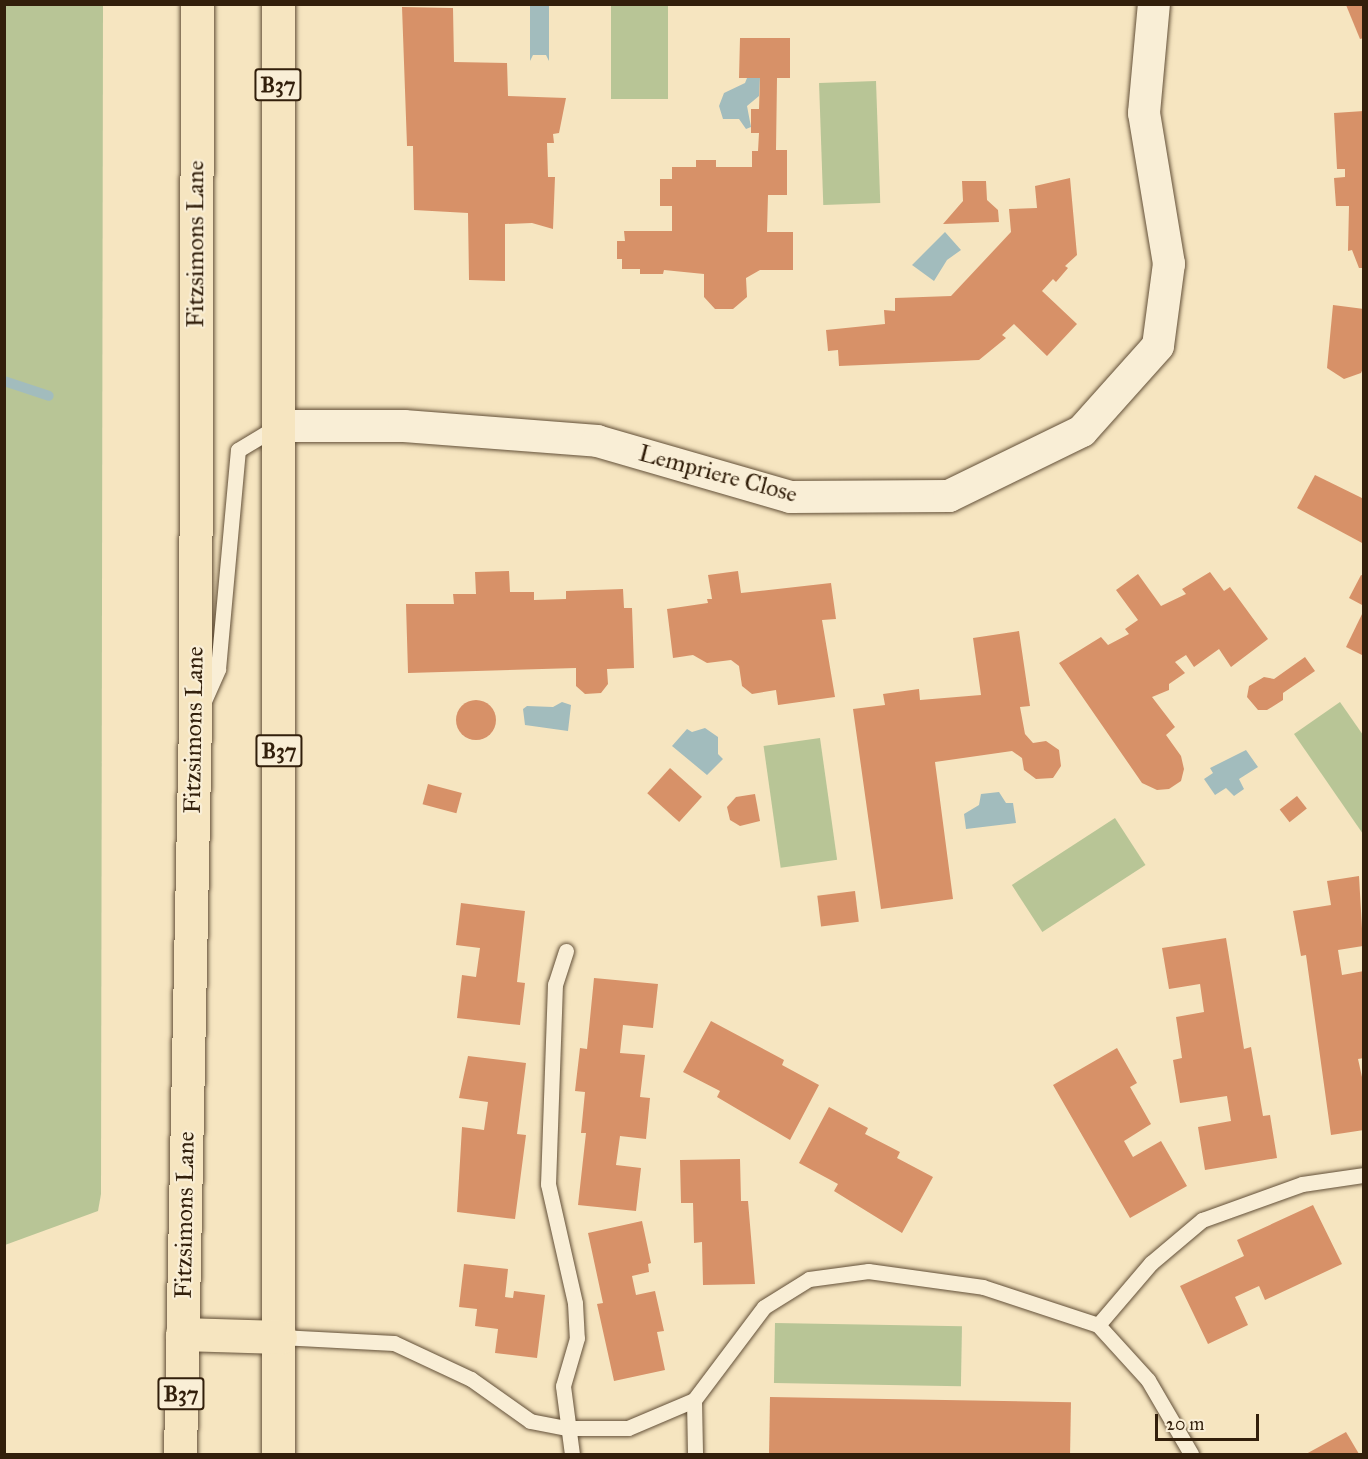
<!DOCTYPE html>
<style>
body{margin:0}
#map{position:relative;width:1368px;height:1459px;overflow:hidden;background:#f6e5c0;font-family:"IM FELL Great Primer",serif}
div>[style]{position:absolute}
.green>*{inset:0;background:#b8c596;transform-origin:0 0}
.water>*{inset:0;background:#a2bcbd}
.stream>*{height:10px;margin:-5px;padding:0 5px;transform-origin:5px;border-radius:5px;background:#a2bcbd}
.building>*{inset:0;background:#d79168;transform-origin:0 0}
.round{border-radius:50%}
.roads{filter:drop-shadow(0 0 2px #635038) drop-shadow(0 0 2px #635038)}
.service>*{height:15px;margin:-7.5px;padding:0 7.5px;transform-origin:7.5px;border-radius:7.5px;background:#f9eed6}
.minor>*{height:32px;margin:-16px;padding:0 16px;transform-origin:16px;border-radius:16px;background:#f9eed6}
.primary>*{height:33px;margin:-16.5px;padding:0 16.5px;transform-origin:16.5px;border-radius:16.5px;background:#f6e5c0}
span{translate:-50% -50%;white-space:nowrap;text-align:center;line-height:1.15;-webkit-text-stroke:4.5px #f9eed6;paint-order:stroke}
.shield-label span{padding:2px 4px;background:#f9eed6;border:2px solid;border-radius:4px;-webkit-text-stroke-width:0}
.shield-label{font-size:22px;color:#321f0b;font-weight:700}
.street-label{font-size:24px;color:#321f0b}
.frame{position:absolute;inset:0;border:6px solid #321f0b;pointer-events:none}
.scale{position:absolute;left:1155px;top:1414px;width:104px;height:27px;box-sizing:border-box;border:3px solid #321f0b;border-top:0;padding-left:8px;font-size:18px;line-height:21px;white-space:nowrap;color:#321f0b;-webkit-text-stroke:4px #f9eed6;paint-order:stroke}
</style>
<div id="map">
<div class="green">
<i style="clip-path:polygon(4px 5px,103px 5px,101px 1194px,98px 1211px,5px 1245px)"></i>
<i style="left:611px;top:5px;width:57px;height:94px"></i>
<i style="left:876px;top:81px;width:122px;height:57px;rotate:88deg"></i>
<i style="clip-path:polygon(1340px 702px,1363px 735px,1363px 834px,1294px 734px)"></i>
<i style="left:820px;top:738px;width:123px;height:57px;rotate:82deg"></i>
<i style="left:1115px;top:818px;width:56px;height:123px;rotate:57deg"></i>
<i style="left:775px;top:1323px;width:187px;height:60px;rotate:1deg"></i>
</div>
<div class="water">
<i style="clip-path:polygon(530px 5px,549px 5px,549px 61px,546px 55px,533px 55px,530px 61px)"></i>
<i style="clip-path:polygon(747px 78px,760px 78px,759px 96px,747px 106px,751px 127px,746px 129px,739px 119px,723px 119px,719px 106px,724px 93px,745px 83px)"></i>
<i style="clip-path:polygon(945px 232px,961px 250px,947px 260px,934px 281px,912px 265px)"></i>
<i style="clip-path:polygon(562px 702px,571px 705px,568px 731px,525px 725px,523px 709px,527px 706px,553px 707px)"></i>
<i style="clip-path:polygon(705px 728px,718px 737px,718px 754px,723px 759px,707px 775px,672px 746px,687px 729px,692px 732px)"></i>
<i style="clip-path:polygon(1246px 750px,1258px 767px,1239px 779px,1244px 789px,1234px 796px,1226px 788px,1215px 795px,1204px 779px,1213px 773px,1210px 768px)"></i>
<i style="clip-path:polygon(999px 792px,1006px 803px,1013px 803px,1016px 823px,966px 829px,964px 814px,979px 805px,981px 794px)"></i>
</div>
<div class="stream">
<i style="left:4px;top:381px;width:47px;rotate:18.4deg"></i>
</div>
<div class="building">
<i style="clip-path:polygon(1364px 4px,1364px 38px,1360px 39px,1346px 5px)"></i>
<i style="clip-path:polygon(402px 7px,453px 8px,454px 62px,507px 63px,508px 96px,566px 98px,559px 133px,553px 134px,554px 143px,547px 143px,548px 177px,555px 177px,553px 229px,532px 223px,505px 224px,505px 281px,469px 280px,468px 213px,414px 210px,413px 146px,407px 146px)"></i>
<i style="clip-path:polygon(740px 38px,790px 38px,790px 78px,777px 78px,776px 150px,787px 150px,787px 195px,768px 195px,767px 232px,793px 232px,793px 270px,760px 270px,746px 278px,747px 297px,733px 309px,715px 309px,704px 297px,704px 274px,664px 270px,663px 274px,640px 274px,640px 269px,622px 269px,622px 259px,617px 259px,617px 241px,625px 241px,624px 231px,672px 231px,672px 206px,660px 206px,660px 179px,672px 179px,672px 167px,696px 167px,696px 160px,716px 160px,716px 167px,752px 167px,752px 151px,758px 151px,759px 133px,751px 133px,751px 109px,759px 109px,760px 78px,739px 78px)"></i>
<i style="clip-path:polygon(1364px 111px,1364px 268px,1359px 268px,1352px 250px,1348px 251px,1349px 206px,1336px 206px,1334px 178px,1345px 177px,1345px 169px,1337px 169px,1334px 113px)"></i>
<i style="clip-path:polygon(1070px 178px,1077px 255px,1065px 266px,1068px 268px,1056px 282px,1053px 279px,1042px 291px,1077px 324px,1047px 356px,1014px 324px,1002px 335px,1006px 338px,979px 360px,839px 366px,838px 350px,828px 351px,826px 330px,885px 324px,884px 310px,895px 311px,895px 298px,951px 296px,1011px 232px,1009px 209px,1037px 208px,1035px 186px)"></i>
<i style="clip-path:polygon(962px 181px,986px 181px,987px 200px,998px 210px,999px 222px,943px 224px,963px 201px)"></i>
<i style="clip-path:polygon(1333px 305px,1364px 309px,1364px 366px,1361px 373px,1344px 379px,1327px 368px)"></i>
<i style="clip-path:polygon(1315px 475px,1364px 499px,1364px 544px,1297px 508px)"></i>
<i style="clip-path:polygon(509px 571px,510px 592px,534px 592px,534px 600px,566px 599px,566px 591px,623px 589px,624px 608px,632px 608px,634px 668px,607px 669px,608px 684px,601px 693px,585px 694px,576px 686px,576px 668px,408px 673px,406px 604px,454px 604px,453px 594px,476px 594px,475px 572px)"></i>
<i style="clip-path:polygon(738px 571px,741px 593px,831px 583px,836px 619px,822px 620px,835px 697px,778px 705px,776px 690px,752px 694px,742px 686px,739px 666px,731px 660px,707px 663px,693px 655px,673px 658px,667px 609px,708px 603px,707px 599px,712px 599px,708px 575px)"></i>
<i style="clip-path:polygon(1210px 572px,1224px 591px,1230px 587px,1268px 639px,1231px 667px,1219px 649px,1194px 667px,1186px 655px,1175px 662px,1185px 673px,1169px 684px,1169px 690px,1152px 697px,1175px 727px,1166px 735px,1181px 756px,1184px 769px,1181px 781px,1169px 789px,1157px 790px,1142px 783px,1059px 663px,1101px 637px,1108px 645px,1129px 634px,1125px 629px,1138px 620px,1116px 590px,1138px 574px,1161px 606px,1186px 594px,1182px 589px)"></i>
<i style="clip-path:polygon(1361px 575px,1364px 576px,1364px 606px,1349px 598px)"></i>
<i style="clip-path:polygon(1364px 610px,1364px 656px,1346px 647px)"></i>
<i style="clip-path:polygon(1019px 631px,1030px 706px,1020px 707px,1025px 734px,1033px 743px,1046px 741px,1059px 750px,1061px 766px,1053px 778px,1036px 779px,1024px 770px,1022px 758px,1012px 751px,935px 762px,953px 899px,881px 909px,853px 709px,885px 705px,883px 694px,919px 689px,920px 700px,981px 695px,973px 638px)"></i>
<i style="clip-path:polygon(1305px 657px,1315px 671px,1283px 693px,1283px 700px,1267px 710px,1258px 710px,1247px 697px,1249px 686px,1264px 677px,1274px 679px)"></i>
<i class="round" style="left:456px;top:700px;width:40px;height:40px"></i>
<i style="left:670px;top:768px;width:43px;height:34px;rotate:42deg"></i>
<i style="left:428px;top:784px;width:35px;height:21px;rotate:15deg"></i>
<i style="clip-path:polygon(755px 794px,760px 821px,740px 826px,730px 820px,727px 807px,736px 797px)"></i>
<i style="left:1297px;top:796px;width:16px;height:22px;rotate:52deg"></i>
<i style="clip-path:polygon(1359px 876px,1363px 946px,1338px 950px,1342px 975px,1364px 971px,1364px 1058px,1358px 1059px,1364px 1086px,1364px 1130px,1331px 1135px,1306px 955px,1301px 956px,1293px 911px,1331px 905px,1327px 881px)"></i>
<i style="left:855px;top:891px;width:31px;height:38px;rotate:83deg"></i>
<i style="clip-path:polygon(461px 903px,525px 911px,517px 982px,525px 983px,520px 1025px,457px 1018px,462px 975px,476px 977px,480px 948px,456px 945px)"></i>
<i style="clip-path:polygon(1226px 938px,1244px 1049px,1251px 1047px,1263px 1116px,1270px 1115px,1277px 1158px,1205px 1170px,1198px 1127px,1231px 1121px,1227px 1096px,1180px 1103px,1173px 1060px,1182px 1058px,1176px 1017px,1204px 1012px,1200px 984px,1169px 989px,1162px 948px)"></i>
<i style="clip-path:polygon(594px 978px,658px 984px,653px 1028px,623px 1025px,620px 1053px,645px 1055px,640px 1097px,650px 1098px,646px 1139px,620px 1136px,616px 1165px,641px 1168px,636px 1211px,578px 1205px,586px 1133px,581px 1133px,585px 1092px,575px 1091px,580px 1048px,587px 1049px)"></i>
<i style="clip-path:polygon(711px 1021px,784px 1060px,782px 1065px,819px 1085px,790px 1140px,717px 1097px,720px 1091px,683px 1072px)"></i>
<i style="clip-path:polygon(1117px 1048px,1137px 1083px,1130px 1087px,1151px 1124px,1124px 1141px,1133px 1157px,1161px 1141px,1187px 1186px,1130px 1218px,1053px 1085px)"></i>
<i style="clip-path:polygon(468px 1056px,526px 1063px,517px 1134px,526px 1135px,515px 1219px,457px 1212px,462px 1127px,484px 1130px,488px 1102px,459px 1098px)"></i>
<i style="clip-path:polygon(829px 1107px,868px 1128px,865px 1134px,900px 1152px,897px 1158px,933px 1177px,902px 1233px,834px 1191px,838px 1184px,799px 1163px)"></i>
<i style="clip-path:polygon(740px 1159px,741px 1201px,748px 1201px,755px 1284px,703px 1285px,702px 1242px,694px 1243px,693px 1203px,681px 1203px,680px 1160px)"></i>
<i style="clip-path:polygon(1313px 1205px,1342px 1264px,1265px 1300px,1259px 1286px,1235px 1297px,1248px 1325px,1208px 1344px,1180px 1286px,1244px 1256px,1237px 1240px)"></i>
<i style="clip-path:polygon(642px 1221px,651px 1263px,648px 1264px,649px 1272px,632px 1276px,636px 1295px,655px 1291px,664px 1331px,657px 1332px,665px 1370px,614px 1381px,597px 1304px,603px 1303px,588px 1233px)"></i>
<i style="clip-path:polygon(464px 1264px,508px 1269px,505px 1297px,513px 1298px,514px 1291px,545px 1295px,537px 1358px,495px 1353px,498px 1329px,475px 1326px,477px 1309px,459px 1307px)"></i>
<i style="left:770px;top:1397px;width:301px;height:57px;rotate:1deg"></i>
<i style="clip-path:polygon(1346px 1432px,1359px 1454px,1306px 1454px)"></i>
</div>
<div class="roads">
<div class="service">
<i style="left:204px;top:701px;width:35px;rotate:-66deg"></i>
<i style="left:218px;top:669px;width:220px;rotate:-84.8deg"></i>
<i style="left:238px;top:450px;width:47px;rotate:-31deg"></i>
<i style="left:566px;top:951px;width:35px;rotate:108deg"></i>
<i style="left:555px;top:984px;width:200px;rotate:92deg"></i>
<i style="left:548px;top:1184px;width:122px;rotate:77.2deg"></i>
<i style="left:575px;top:1303px;width:35px;rotate:87deg"></i>
<i style="left:577px;top:1338px;width:50px;rotate:106.3deg"></i>
<i style="left:563px;top:1386px;width:69px;rotate:82.5deg"></i>
<i style="left:1098px;top:1325px;width:82px;rotate:-49.5deg"></i>
<i style="left:1151px;top:1263px;width:67px;rotate:-40.1deg"></i>
<i style="left:1202px;top:1220px;width:106px;rotate:-19.8deg"></i>
<i style="left:1302px;top:1184px;width:63px;rotate:-8.3deg"></i>
<i style="left:280px;top:1337px;width:114px;rotate:3deg"></i>
<i style="left:394px;top:1343px;width:85px;rotate:25.1deg"></i>
<i style="left:471px;top:1379px;width:72px;rotate:35.4deg"></i>
<i style="left:530px;top:1421px;width:38px;rotate:11deg"></i>
<i style="left:567px;top:1428px;width:61px"></i>
<i style="left:628px;top:1428px;width:72px;rotate:-23deg"></i>
<i style="left:694px;top:1400px;width:116px;rotate:-53deg"></i>
<i style="left:764px;top:1307px;width:53px;rotate:-31.9deg"></i>
<i style="left:809px;top:1279px;width:60px;rotate:-7.7deg"></i>
<i style="left:868px;top:1271px;width:116px;rotate:7.9deg"></i>
<i style="left:983px;top:1287px;width:121px;rotate:18.3deg"></i>
<i style="left:1098px;top:1325px;width:74px;rotate:47.7deg"></i>
<i style="left:1148px;top:1380px;width:86px;rotate:59.8deg"></i>
<i style="left:694px;top:1400px;width:54px;rotate:88.9deg"></i>
</div>
<div class="minor">
<i style="left:278px;top:426px;width:126px"></i>
<i style="left:404px;top:426px;width:194px;rotate:4.4deg"></i>
<i style="left:597px;top:441px;width:202px;rotate:16.1deg"></i>
<i style="left:791px;top:497px;width:158px;rotate:-0.4deg"></i>
<i style="left:949px;top:496px;width:148px;rotate:-26deg"></i>
<i style="left:1082px;top:431px;width:114px;rotate:-48.2deg"></i>
<i style="left:1158px;top:346px;width:83px;rotate:-82.4deg"></i>
<i style="left:1169px;top:264px;width:153px;rotate:-99.4deg"></i>
<i style="left:1144px;top:113px;width:109px;rotate:-84.8deg"></i>
</div>
<div class="primary">
<i style="left:278px;top:4px;width:1450px;rotate:90deg"></i>
<i style="left:182px;top:1334px;width:98px;rotate:1.8deg"></i>
<i style="left:180px;top:1454px;width:734px;rotate:-88.83deg"></i>
<i style="left:195px;top:720px;width:716px;rotate:-89.84deg"></i>
</div>
</div>
<div class="shield-label">
<span style="left:278px;top:85px">B37</span>
<span style="left:279px;top:751px">B37</span>
<span style="left:181px;top:1394px">B37</span>
</div>
<div class="street-label">
<span style="left:196px;top:244px;rotate:-90deg">Fitzsimons Lane</span>
<span style="left:718px;top:474px;rotate:15deg">Lempriere Close</span>
<span style="left:194px;top:730px;rotate:-89deg">Fitzsimons Lane</span>
<span style="left:185px;top:1215px;rotate:-89deg">Fitzsimons Lane</span>
</div>
<div class="frame"></div>
<div class="scale">20 m</div>
</div>
